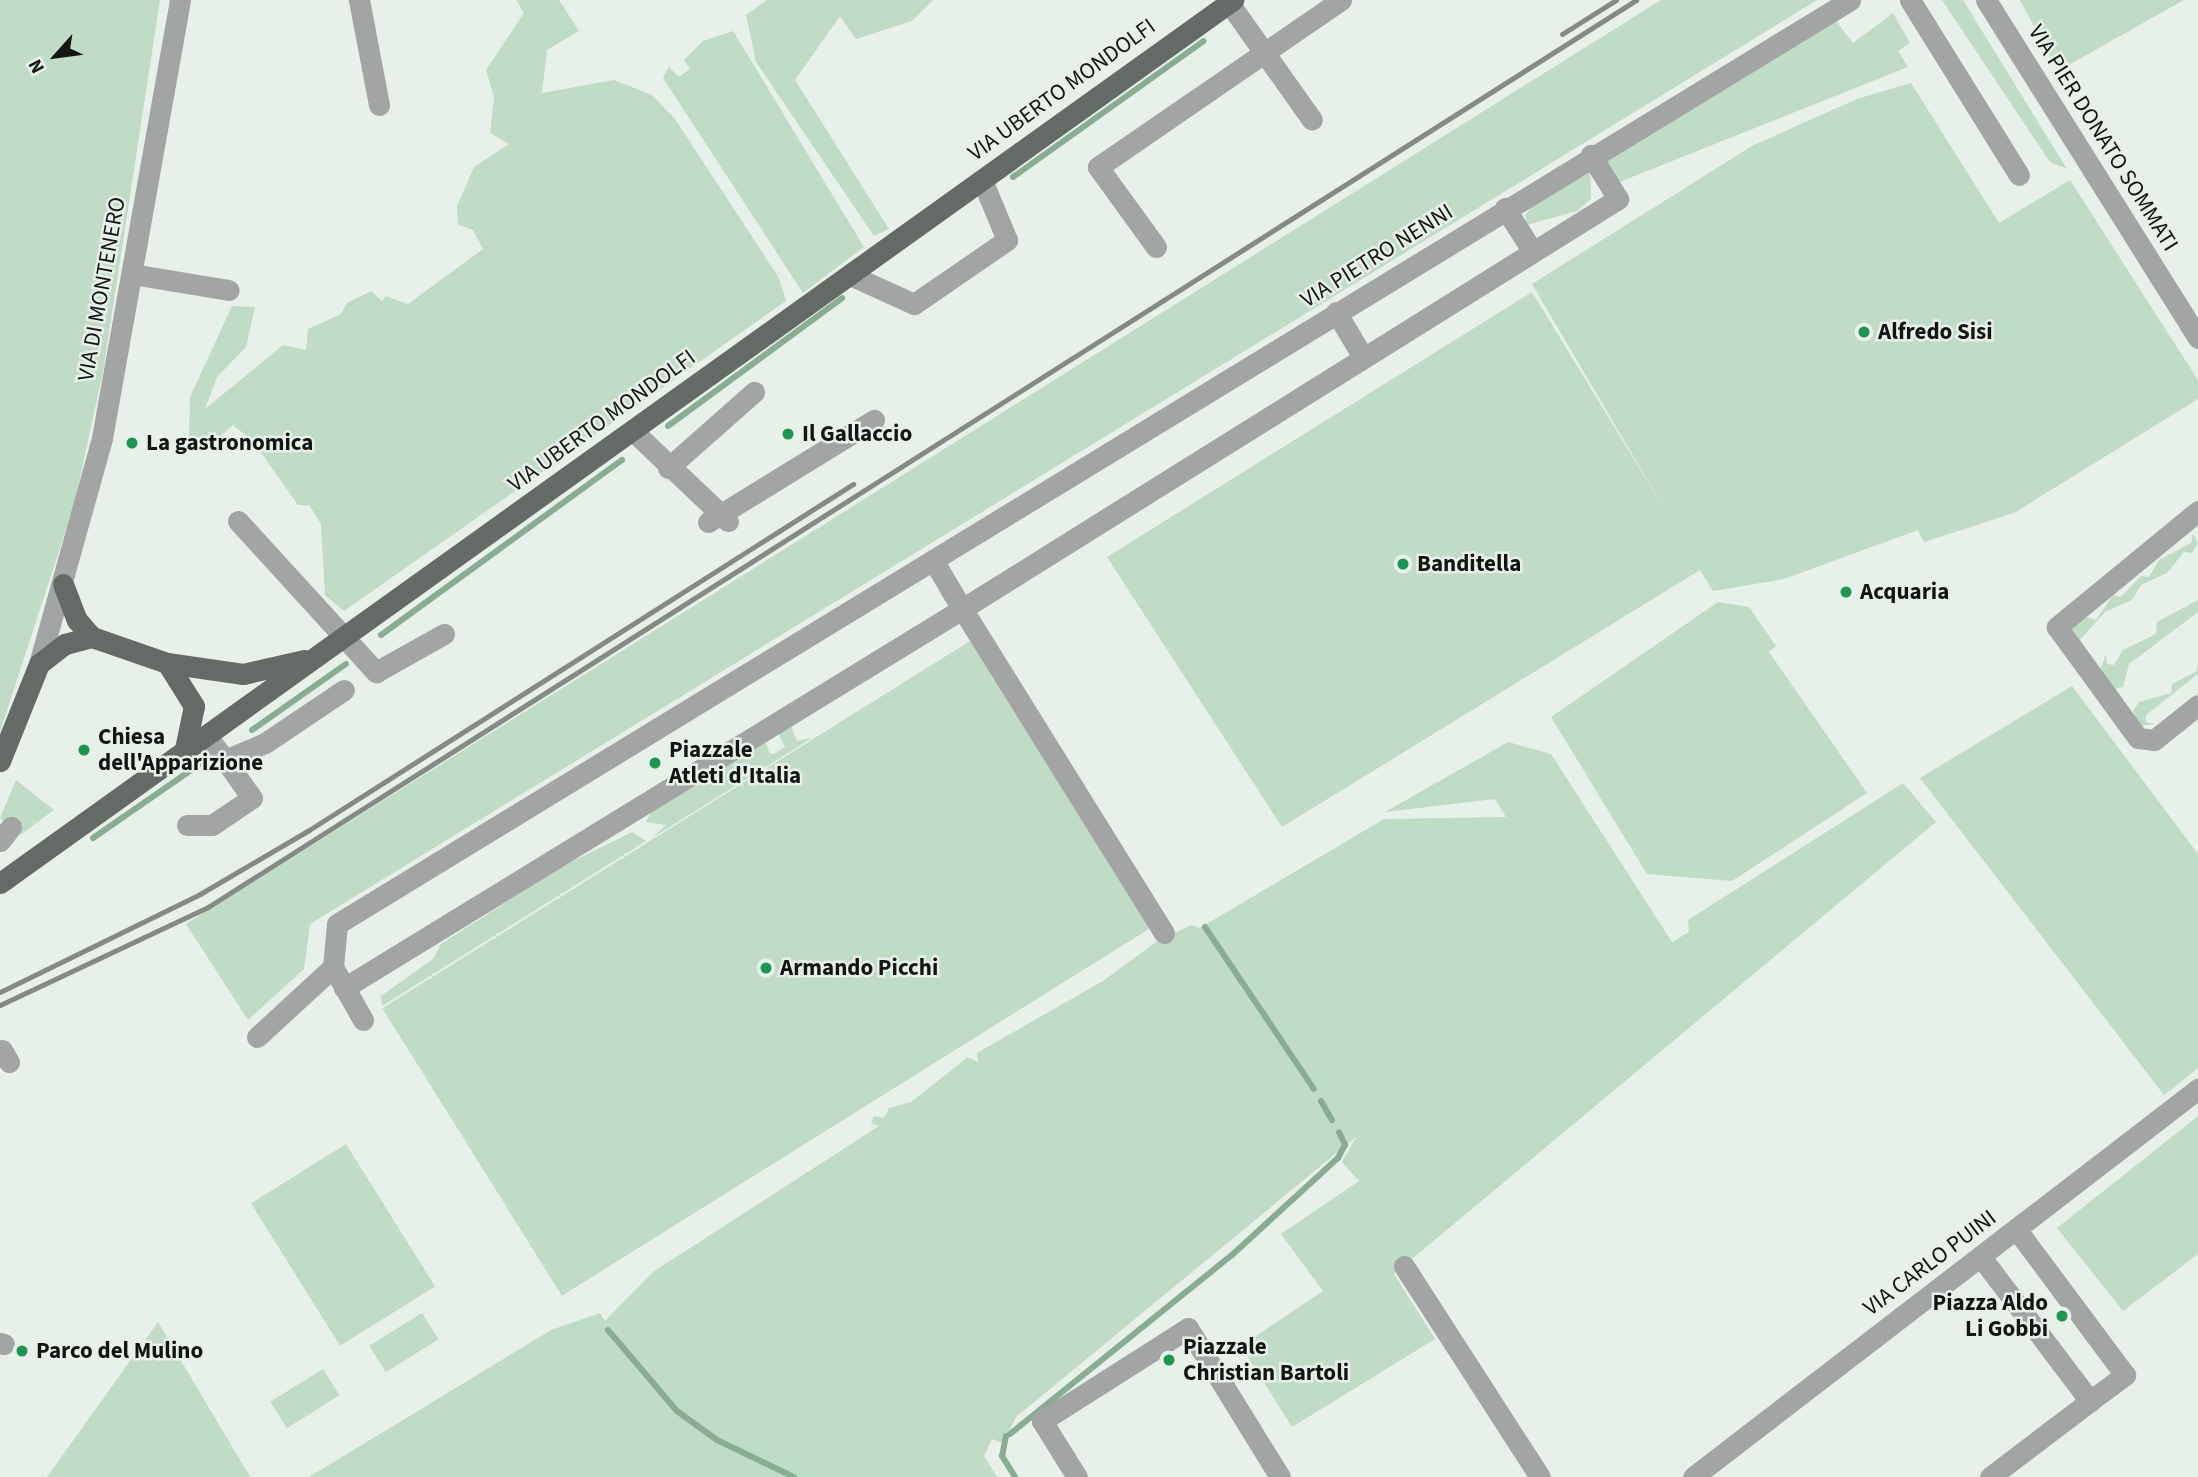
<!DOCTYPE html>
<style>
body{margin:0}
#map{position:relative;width:2198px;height:1477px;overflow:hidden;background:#e8f0ea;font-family:"Source Sans 3",sans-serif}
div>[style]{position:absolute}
.green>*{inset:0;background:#c0dbc6;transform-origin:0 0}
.stream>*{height:6px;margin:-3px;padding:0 3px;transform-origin:3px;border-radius:3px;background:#89ad93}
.minor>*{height:21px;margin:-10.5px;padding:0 10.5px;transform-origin:10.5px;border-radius:10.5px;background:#a2a5a3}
.major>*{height:21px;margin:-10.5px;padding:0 10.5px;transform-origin:10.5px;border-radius:10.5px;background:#646a65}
.rail>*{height:5px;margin:-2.5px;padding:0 2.5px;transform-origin:2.5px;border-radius:2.5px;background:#848a85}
.dots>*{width:19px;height:19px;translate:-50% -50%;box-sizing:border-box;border:4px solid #e8f0ea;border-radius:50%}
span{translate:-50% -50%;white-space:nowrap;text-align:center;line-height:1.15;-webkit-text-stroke:5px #e8f0ea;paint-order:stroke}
.street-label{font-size:23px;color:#131513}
.poi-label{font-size:23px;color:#131513;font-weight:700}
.left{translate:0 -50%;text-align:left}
.right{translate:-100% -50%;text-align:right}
.north{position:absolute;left:21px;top:21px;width:70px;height:70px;-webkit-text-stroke:5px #e8f0ea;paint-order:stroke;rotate:242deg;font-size:19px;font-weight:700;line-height:28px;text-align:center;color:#131513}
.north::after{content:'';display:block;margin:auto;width:24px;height:32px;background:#131513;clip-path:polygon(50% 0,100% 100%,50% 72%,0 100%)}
</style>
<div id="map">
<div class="green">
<i style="clip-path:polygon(0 0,160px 0,103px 372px,74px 505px,0 732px)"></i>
<i style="clip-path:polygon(516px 0,559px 0,579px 31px,547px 50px,542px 93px,614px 80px,652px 95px,675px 119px,779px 278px,786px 301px,344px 611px,325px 595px,321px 524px,309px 505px,298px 505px,253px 441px,233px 425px,212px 444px,196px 446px,189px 438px,190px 397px,232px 306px,255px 307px,246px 347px,217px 377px,205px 409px,283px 345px,306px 350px,308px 329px,341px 314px,347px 303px,371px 291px,382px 301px,386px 296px,408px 304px,483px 249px,473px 230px,458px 225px,457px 206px,474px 167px,509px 144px,490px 133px,494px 97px,486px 70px,524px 13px)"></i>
<i style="clip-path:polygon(767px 0,933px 0,912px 21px,856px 39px,840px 16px,795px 80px,889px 229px,874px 236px,756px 62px,746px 15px)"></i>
<i style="clip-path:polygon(1661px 0,1817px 0,310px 924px,304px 969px,248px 1020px,186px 924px)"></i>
<i style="clip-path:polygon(1942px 0,1963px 0,2067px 169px,2050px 162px)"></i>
<i style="clip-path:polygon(2020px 0,2184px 0,2058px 71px)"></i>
<i style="clip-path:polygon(1893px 13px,1910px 43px,1898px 51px,1908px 67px,1617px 183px,1607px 166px,1609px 157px,1768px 58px,1836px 21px,1853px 43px)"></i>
<i style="clip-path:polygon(733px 31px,864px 247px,803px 293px,663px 78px,669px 67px,679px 77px,690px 69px,684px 60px,703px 41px)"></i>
<i style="clip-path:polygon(1911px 83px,1999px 223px,2070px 180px,2198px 380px,2198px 399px,2014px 513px,1924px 542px,1918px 530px,1784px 579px,1713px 591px,1700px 570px,1282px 827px,1107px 557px,1532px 292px,1668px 515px,1532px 284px,1752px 146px,1857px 99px)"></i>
<i style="clip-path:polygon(1590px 168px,1591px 199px,1577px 211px,1527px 225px,1525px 215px,1535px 203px)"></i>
<i style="clip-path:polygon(2193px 534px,2198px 543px,2192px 553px,2184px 552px,2167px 573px,2141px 585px,2132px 600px,2105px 612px,2078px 642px,2068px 626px,2083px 616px,2096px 620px,2113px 595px,2121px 597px,2141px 576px,2149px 577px,2159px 560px,2191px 543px)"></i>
<i style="clip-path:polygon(2198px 600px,2198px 612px,2129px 664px,2123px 687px,2115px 689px,2099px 673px,2106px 654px,2107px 664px,2114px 665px,2123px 650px,2156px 634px,2157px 622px)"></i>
<i style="clip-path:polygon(1718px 602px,1749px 607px,1776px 646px,1769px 652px,1867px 793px,1732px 881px,1647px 874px,1551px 717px)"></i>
<i style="left:970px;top:641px;width:339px;height:693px;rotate:58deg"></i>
<i style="clip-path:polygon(2198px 663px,2198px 674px,2146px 715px,2146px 722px,2156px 724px,2139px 726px,2133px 711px,2139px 702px,2171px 693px,2172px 684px,2197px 671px)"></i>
<i style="clip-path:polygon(2072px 686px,2198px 854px,2198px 1068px,2164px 1095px,1920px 778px)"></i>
<i style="clip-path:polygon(790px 723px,797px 741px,812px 738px,652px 838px,666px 825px,646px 822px,656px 803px,723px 768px,743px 747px,754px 757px,754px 747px,765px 741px,770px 754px,776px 753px,785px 747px,777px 731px)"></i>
<i style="clip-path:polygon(1508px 742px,1551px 754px,1672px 942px,1689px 932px,1688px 920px,1903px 783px,1936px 822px,1394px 1274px,1435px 1339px,1292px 1427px,1241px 1346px,1323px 1291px,1281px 1234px,1359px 1181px,1342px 1162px,1356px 1137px,1016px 1417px,1003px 1443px,992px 1439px,984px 1456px,997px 1477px,309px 1477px,551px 1330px,600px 1313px,605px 1321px,653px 1272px,879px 1126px,871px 1123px,874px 1116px,884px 1118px,889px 1108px,911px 1102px,968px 1057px,978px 1062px,977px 1053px,1103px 981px,1156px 942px,1191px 925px,1200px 928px,1384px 819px,1506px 817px,1495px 799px,1385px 812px)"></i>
<i style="clip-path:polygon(16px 780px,54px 810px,20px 835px,0 818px)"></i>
<i style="clip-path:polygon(632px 832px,646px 841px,382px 1006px,381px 996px,433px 959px,441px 944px,561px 867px)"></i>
<i style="clip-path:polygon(2198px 1116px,2198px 1254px,2123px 1311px,2057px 1228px)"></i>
<i style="left:346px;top:1144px;width:168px;height:112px;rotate:58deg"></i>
<i style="left:422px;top:1313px;width:31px;height:62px;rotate:58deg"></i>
<i style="clip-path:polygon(158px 1322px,250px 1477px,47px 1477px)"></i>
<i style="left:323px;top:1369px;width:31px;height:62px;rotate:58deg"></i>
</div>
<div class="stream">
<i style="left:1013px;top:177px;width:234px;rotate:-35.5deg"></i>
<i style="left:668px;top:426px;width:216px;rotate:-36.3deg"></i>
<i style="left:381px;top:635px;width:298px;rotate:-36deg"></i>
<i style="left:252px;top:730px;width:115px;rotate:-35.1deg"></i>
<i style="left:93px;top:838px;width:130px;rotate:-34.7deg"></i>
<i style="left:1205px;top:927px;width:195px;rotate:56.1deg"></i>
<i style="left:1321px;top:1101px;width:22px;rotate:60deg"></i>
<i style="left:608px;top:1330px;width:106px;rotate:49.6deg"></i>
<i style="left:677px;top:1411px;width:49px;rotate:35.9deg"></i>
<i style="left:717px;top:1440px;width:85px;rotate:25.7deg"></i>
<i style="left:1010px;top:1434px;width:285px;rotate:-38.9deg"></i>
<i style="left:1232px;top:1255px;width:144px;rotate:-42.5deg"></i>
<i style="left:1338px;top:1158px;width:15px;rotate:-62deg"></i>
<i style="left:1345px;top:1145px;width:14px;rotate:-115deg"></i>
<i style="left:1006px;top:1436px;width:20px;rotate:101deg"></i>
<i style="left:1002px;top:1456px;width:25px;rotate:58deg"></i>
</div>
<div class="minor">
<i style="left:359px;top:0;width:107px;rotate:79.2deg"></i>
<i style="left:1910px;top:0;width:206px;rotate:58.1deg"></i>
<i style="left:1986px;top:0;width:399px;rotate:57.9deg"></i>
<i style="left:1229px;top:3px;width:143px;rotate:54.6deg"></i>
<i style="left:1505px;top:208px;width:52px;rotate:57.5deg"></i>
<i style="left:1156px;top:247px;width:99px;rotate:-125.9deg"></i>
<i style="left:1098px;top:167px;width:295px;rotate:-34.5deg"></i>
<i style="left:132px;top:274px;width:98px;rotate:9.4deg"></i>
<i style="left:850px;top:275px;width:70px;rotate:24.4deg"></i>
<i style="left:914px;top:304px;width:113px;rotate:-34.5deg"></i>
<i style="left:1007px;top:240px;width:65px;rotate:-112.6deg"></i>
<i style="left:1336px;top:312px;width:52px;rotate:59deg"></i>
<i style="left:633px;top:431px;width:131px;rotate:43.5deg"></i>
<i style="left:668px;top:468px;width:115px;rotate:-41.5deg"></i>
<i style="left:2198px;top:511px;width:183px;rotate:140.6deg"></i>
<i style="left:2057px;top:627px;width:137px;rotate:53.9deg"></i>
<i style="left:2138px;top:738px;width:16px;rotate:7deg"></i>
<i style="left:2154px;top:740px;width:56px;rotate:-38.5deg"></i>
<i style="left:238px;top:521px;width:205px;rotate:47.6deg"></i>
<i style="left:376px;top:672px;width:78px;rotate:-29.2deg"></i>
<i style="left:708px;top:522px;width:195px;rotate:-31.6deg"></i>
<i style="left:39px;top:664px;width:235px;rotate:-74.4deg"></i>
<i style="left:102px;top:438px;width:445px;rotate:-79.9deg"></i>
<i style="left:208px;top:738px;width:28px;rotate:52deg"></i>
<i style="left:225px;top:760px;width:43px;rotate:-23deg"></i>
<i style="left:265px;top:743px;width:95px;rotate:-33.9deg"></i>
<i style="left:187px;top:825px;width:25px"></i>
<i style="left:212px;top:825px;width:48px;rotate:-34deg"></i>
<i style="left:252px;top:798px;width:47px;rotate:-125.4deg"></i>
<i style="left:0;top:841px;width:18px;rotate:-52deg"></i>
<i style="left:1164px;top:933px;width:382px;rotate:-121.9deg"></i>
<i style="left:962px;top:609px;width:774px;rotate:-32.01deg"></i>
<i style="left:1618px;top:199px;width:52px;rotate:-121.5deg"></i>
<i style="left:344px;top:988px;width:725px;rotate:-31.52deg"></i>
<i style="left:962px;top:609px;width:57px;rotate:-120.6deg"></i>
<i style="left:363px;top:1020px;width:61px;rotate:-119.5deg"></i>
<i style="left:333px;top:967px;width:43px;rotate:-84.7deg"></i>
<i style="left:337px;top:924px;width:1773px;rotate:-31.41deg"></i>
<i style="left:257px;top:1037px;width:103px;rotate:-42.6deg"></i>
<i style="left:2px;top:1050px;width:14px;rotate:60deg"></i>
<i style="left:1981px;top:1257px;width:181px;rotate:52.9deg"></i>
<i style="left:2090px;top:1401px;width:44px;rotate:-36.6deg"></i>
<i style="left:2125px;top:1375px;width:181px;rotate:-126.7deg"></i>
<i style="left:1404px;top:1266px;width:251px;rotate:57.2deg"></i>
<i style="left:0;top:1343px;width:4px;rotate:14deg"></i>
<i style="left:1077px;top:1477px;width:66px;rotate:-122deg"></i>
<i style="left:1042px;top:1421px;width:173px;rotate:-32.5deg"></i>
<i style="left:1188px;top:1328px;width:175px;rotate:58.3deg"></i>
<i style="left:1693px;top:1477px;width:637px;rotate:-37.54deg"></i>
<i style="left:1990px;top:1477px;width:126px;rotate:-37.2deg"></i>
</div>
<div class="major">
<i style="left:63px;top:584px;width:39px;rotate:69deg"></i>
<i style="left:77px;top:620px;width:23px;rotate:49deg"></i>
<i style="left:92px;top:637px;width:79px;rotate:19.1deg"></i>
<i style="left:167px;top:663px;width:77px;rotate:8.2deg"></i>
<i style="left:243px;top:674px;width:63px;rotate:-12.9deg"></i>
<i style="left:167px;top:663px;width:51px;rotate:57.9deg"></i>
<i style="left:194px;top:706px;width:49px;rotate:101.8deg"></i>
<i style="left:0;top:761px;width:105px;rotate:-68.1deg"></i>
<i style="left:39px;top:664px;width:33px;rotate:-38deg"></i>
<i style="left:65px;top:644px;width:28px;rotate:-15deg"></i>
<i style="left:0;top:883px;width:1517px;rotate:-35.61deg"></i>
</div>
<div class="rail">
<i style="left:1562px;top:34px;width:64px;rotate:-32.2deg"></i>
<i style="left:0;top:992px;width:223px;rotate:-26.1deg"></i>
<i style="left:200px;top:894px;width:126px;rotate:-30.4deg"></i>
<i style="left:309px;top:830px;width:645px;rotate:-32.46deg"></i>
<i style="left:0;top:1005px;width:230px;rotate:-25.2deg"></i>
<i style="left:208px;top:907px;width:1692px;rotate:-32.42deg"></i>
</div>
<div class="dots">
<i style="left:1864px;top:332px;background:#1d9653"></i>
<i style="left:788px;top:434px;background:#1d9653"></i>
<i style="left:132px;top:443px;background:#1d9653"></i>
<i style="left:1403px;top:564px;background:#1d9653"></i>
<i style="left:1846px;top:592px;background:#1d9653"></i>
<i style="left:84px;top:750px;background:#1d9653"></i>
<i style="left:655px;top:763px;background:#1d9653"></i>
<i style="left:766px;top:968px;background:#1d9653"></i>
<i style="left:2062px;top:1316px;background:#1d9653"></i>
<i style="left:22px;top:1351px;background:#1d9653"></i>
<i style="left:1169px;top:1360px;background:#1d9653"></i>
</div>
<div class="street-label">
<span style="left:1062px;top:90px;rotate:-36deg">VIA UBERTO MONDOLFI</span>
<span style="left:2103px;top:138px;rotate:58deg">VIA PIER DONATO SOMMATI</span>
<span style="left:1377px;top:256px;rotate:-32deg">VIA PIETRO NENNI</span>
<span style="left:102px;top:289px;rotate:-80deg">VIA DI MONTENERO</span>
<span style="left:602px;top:421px;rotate:-36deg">VIA UBERTO MONDOLFI</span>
<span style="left:1930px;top:1263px;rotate:-37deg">VIA CARLO PUINI</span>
</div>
<div class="poi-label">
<span class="left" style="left:1878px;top:332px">Alfredo Sisi</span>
<span class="left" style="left:802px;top:434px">Il Gallaccio</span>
<span class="left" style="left:146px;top:443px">La gastronomica</span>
<span class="left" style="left:1417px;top:564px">Banditella</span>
<span class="left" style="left:1860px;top:592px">Acquaria</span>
<span class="left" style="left:98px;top:750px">Chiesa<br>dell'Apparizione</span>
<span class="left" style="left:669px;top:763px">Piazzale<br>Atleti d'Italia</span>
<span class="left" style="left:780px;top:968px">Armando Picchi</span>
<span class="right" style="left:2048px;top:1316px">Piazza Aldo<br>Li Gobbi</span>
<span class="left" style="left:1183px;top:1360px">Piazzale<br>Christian Bartoli</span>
<span class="left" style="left:36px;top:1351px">Parco del Mulino</span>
</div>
<div class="north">N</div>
</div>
